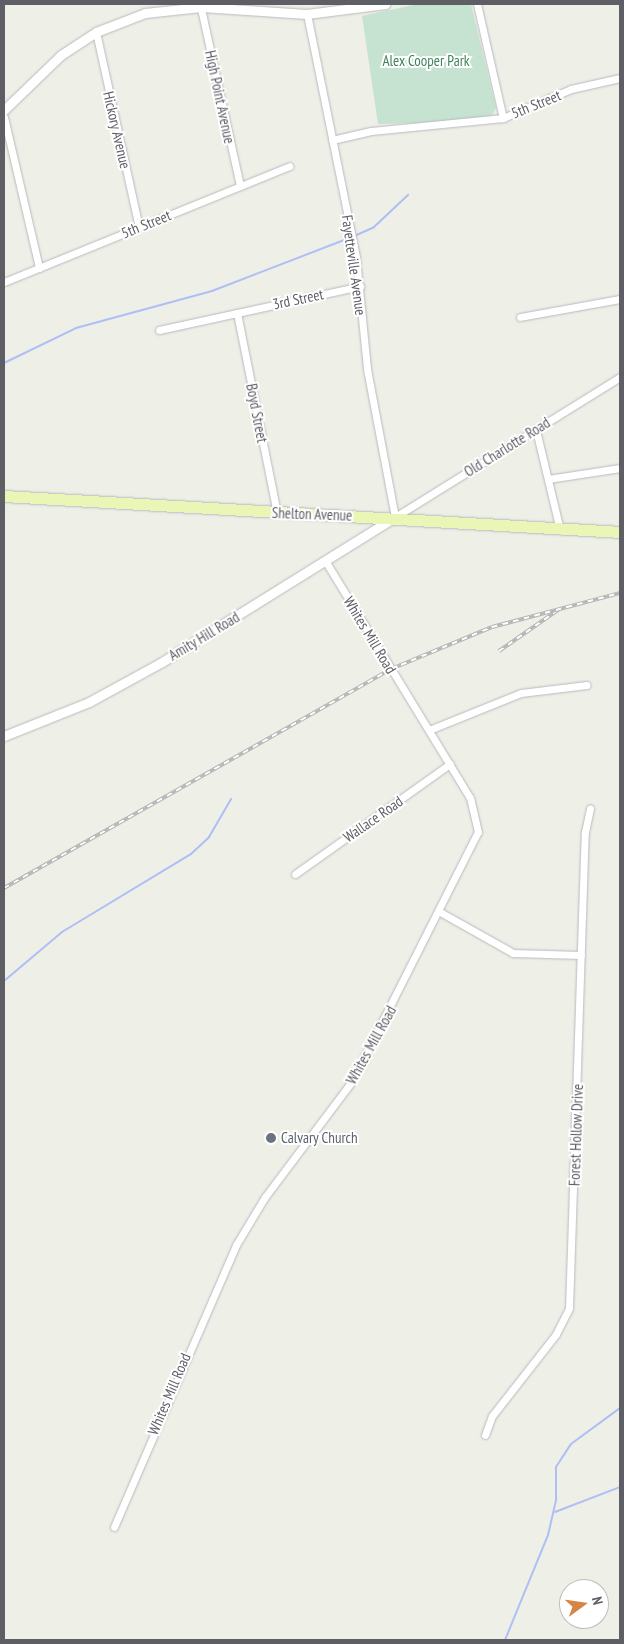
<!DOCTYPE html>
<style>
body{margin:0}
#map{position:relative;width:624px;height:1644px;overflow:hidden;background:#eeefe7;font-family:"PT Sans Narrow",sans-serif}
div>[style]{position:absolute}
.green>*{inset:0;background:#c6e3d1}
.stream>*{height:2px;margin:-1px;padding:0 1px;transform-origin:1px;border-radius:1px;background:#b0bef6}
.roads{filter:drop-shadow(0 0 1px #b9b9bf) drop-shadow(0 0 1px #b9b9bf)}
.minor>*{height:7px;margin:-3.5px;padding:0 3.5px;transform-origin:3.5px;border-radius:3.5px;background:#fff}
.tertiary>*{height:9px;margin:-4.5px;padding:0 4.5px;transform-origin:4.5px;border-radius:4.5px;background:#fff}
.primary>*{height:11px;margin:-5.5px;padding:0 5.5px;transform-origin:5.5px;border-radius:5.5px;background:#e9f6b5}
.rail>*{height:4px;margin-top:-2px;transform-origin:0;background:repeating-linear-gradient(90deg,#fff 0 5.5px,#b4b4b5 0 11px);box-sizing:border-box;border-block:1px solid #b4b4b5}
.dots>*{width:14px;height:14px;translate:-50% -50%;box-sizing:border-box;border:2px solid #fff;border-radius:50%}
span{translate:-50% -50%;white-space:nowrap;text-align:center;line-height:1.15;-webkit-text-stroke:4px #fff;paint-order:stroke}
.park-label{font-size:15px;color:#40835b}
.street-label{font-size:15px;color:#5e5f65}
.worship-label{font-size:15px;color:#5b616d}
.left{translate:0 -50%;text-align:left}
.frame{position:absolute;inset:0;border:5px solid #5e5f65;pointer-events:none}
.north{position:absolute;left:559px;top:1579px;width:50px;height:50px;box-sizing:border-box;background:#fff;border:1px solid #bfbfc1;border-radius:50%;rotate:76deg;font-size:14px;font-weight:700;line-height:20px;text-align:center;color:#5e5f65}
.north::after{content:'';display:block;margin:auto;width:18px;height:22px;background:#d68546;clip-path:polygon(50% 0,100% 100%,50% 72%,0 100%)}
</style>
<div id="map">
<div class="green">
<i style="clip-path:polygon(418px 4px,471px 4px,496px 108px,492px 115px,455px 122px,378px 124px,362px 16px)"></i>
</div>
<div class="stream">
<i style="left:4px;top:363px;width:80px;rotate:-25.9deg"></i>
<i style="left:76px;top:328px;width:141px;rotate:-15.2deg"></i>
<i style="left:212px;top:291px;width:150px;rotate:-21.1deg"></i>
<i style="left:352px;top:237px;width:24px;rotate:-24deg"></i>
<i style="left:374px;top:227px;width:47px;rotate:-43.3deg"></i>
<i style="left:4px;top:981px;width:76px;rotate:-40.2deg"></i>
<i style="left:62px;top:932px;width:151px;rotate:-31.2deg"></i>
<i style="left:191px;top:854px;width:25px;rotate:-43deg"></i>
<i style="left:209px;top:837px;width:44px;rotate:-59.9deg"></i>
<i style="left:555px;top:1512px;width:70px;rotate:-21deg"></i>
<i style="left:505px;top:1640px;width:113px;rotate:-67.7deg"></i>
<i style="left:548px;top:1535px;width:37px;rotate:-77deg"></i>
<i style="left:556px;top:1499px;width:32px;rotate:-90deg"></i>
<i style="left:556px;top:1467px;width:27px;rotate:-57deg"></i>
<i style="left:571px;top:1444px;width:61px;rotate:-36.3deg"></i>
</div>
<div class="roads">
<div class="minor">
<i style="left:200px;top:4px;width:186px;rotate:77.6deg"></i>
<i style="left:477px;top:4px;width:117px;rotate:77.2deg"></i>
<i style="left:307px;top:14px;width:249px;rotate:78.6deg"></i>
<i style="left:356px;top:258px;width:112px;rotate:84.3deg"></i>
<i style="left:367px;top:369px;width:151px;rotate:79.3deg"></i>
<i style="left:395px;top:517px;width:265px;rotate:-31.9deg"></i>
<i style="left:96px;top:32px;width:200px;rotate:77.6deg"></i>
<i style="left:4px;top:117px;width:155px;rotate:76.9deg"></i>
<i style="left:332px;top:140px;width:40px;rotate:-13deg"></i>
<i style="left:371px;top:131px;width:133px;rotate:-5.6deg"></i>
<i style="left:503px;top:118px;width:74px;rotate:-23.1deg"></i>
<i style="left:571px;top:89px;width:50px;rotate:-12.7deg"></i>
<i style="left:4px;top:282px;width:308px;rotate:-22.1deg"></i>
<i style="left:237px;top:313px;width:204px;rotate:78.7deg"></i>
<i style="left:520px;top:317px;width:102px;rotate:-10.2deg"></i>
<i style="left:159px;top:330px;width:206px;rotate:-12.3deg"></i>
<i style="left:536px;top:430px;width:103px;rotate:76.5deg"></i>
<i style="left:548px;top:479px;width:73px;rotate:-8.7deg"></i>
<i style="left:429px;top:730px;width:99px;rotate:-21.9deg"></i>
<i style="left:521px;top:693px;width:66px;rotate:-6.9deg"></i>
<i style="left:295px;top:874px;width:190px;rotate:-35.4deg"></i>
<i style="left:440px;top:912px;width:84px;rotate:29.3deg"></i>
<i style="left:513px;top:953px;width:68px;rotate:1.7deg"></i>
<i style="left:485px;top:1435px;width:20px;rotate:-70deg"></i>
<i style="left:492px;top:1416px;width:104px;rotate:-52deg"></i>
<i style="left:556px;top:1334px;width:29px;rotate:-63deg"></i>
<i style="left:569px;top:1308px;width:476px;rotate:-88.1deg"></i>
<i style="left:585px;top:832px;width:24px;rotate:-78deg"></i>
<i style="left:114px;top:1527px;width:307px;rotate:-66.6deg"></i>
<i style="left:236px;top:1245px;width:56px;rotate:-58.9deg"></i>
<i style="left:265px;top:1197px;width:145px;rotate:-53.1deg"></i>
<i style="left:352px;top:1081px;width:279px;rotate:-63.2deg"></i>
<i style="left:478px;top:832px;width:35px;rotate:-103deg"></i>
<i style="left:470px;top:798px;width:276px;rotate:-121.4deg"></i>
</div>
<div class="tertiary">
<i style="left:4px;top:110px;width:79px;rotate:-44deg"></i>
<i style="left:61px;top:55px;width:42px;rotate:-33.3deg"></i>
<i style="left:96px;top:32px;width:53px;rotate:-21.2deg"></i>
<i style="left:145px;top:13px;width:56px;rotate:-6.1deg"></i>
<i style="left:201px;top:7px;width:106px;rotate:3.8deg"></i>
<i style="left:307px;top:14px;width:79px;rotate:-7.3deg"></i>
<i style="left:4px;top:736px;width:92px;rotate:-21.8deg"></i>
<i style="left:89px;top:702px;width:83px;rotate:-28.7deg"></i>
<i style="left:162px;top:662px;width:272px;rotate:-31.9deg"></i>
</div>
<div class="primary">
<i style="left:4px;top:496px;width:617px;rotate:3.34deg"></i>
</div>
</div>
<div class="rail">
<i style="left:499px;top:651px;width:72px;rotate:-34.8deg"></i>
<i style="left:4px;top:888px;width:445px;rotate:-29.5deg"></i>
<i style="left:391px;top:669px;width:109px;rotate:-22.6deg"></i>
<i style="left:492px;top:627px;width:132px;rotate:-14.9deg"></i>
</div>
<div class="dots">
<i style="left:271px;top:1138px;background:#6b7280"></i>
</div>
<div class="park-label">
<span style="left:426px;top:61px">Alex Cooper Park</span>
</div>
<div class="street-label">
<span style="left:220px;top:97px;rotate:78deg">High Point Avenue</span>
<span style="left:536px;top:104px;rotate:-22deg">5th Street</span>
<span style="left:117px;top:130px;rotate:77deg">Hickory Avenue</span>
<span style="left:146px;top:224px;rotate:-22deg">5th Street</span>
<span style="left:354px;top:265px;rotate:82deg">Fayetteville Avenue</span>
<span style="left:298px;top:299px;rotate:-12deg">3rd Street</span>
<span style="left:257px;top:413px;rotate:79deg">Boyd Street</span>
<span style="left:507px;top:447px;rotate:-32deg">Old Charlotte Road</span>
<span style="left:312px;top:514px;rotate:2deg">Shelton Avenue</span>
<span style="left:370px;top:635px;rotate:59deg">Whites Mill Road</span>
<span style="left:204px;top:636px;rotate:-31deg">Amity Hill Road</span>
<span style="left:373px;top:819px;rotate:-35deg">Wallace Road</span>
<span style="left:371px;top:1045px;rotate:-61deg">Whites Mill Road</span>
<span style="left:576px;top:1135px;rotate:-88deg">Forest Hollow Drive</span>
<span style="left:169px;top:1394px;rotate:-67deg">Whites Mill Road</span>
</div>
<div class="worship-label">
<span class="left" style="left:281px;top:1138px">Calvary Church</span>
</div>
<div class="frame"></div>
<div class="north">N</div>
</div>
